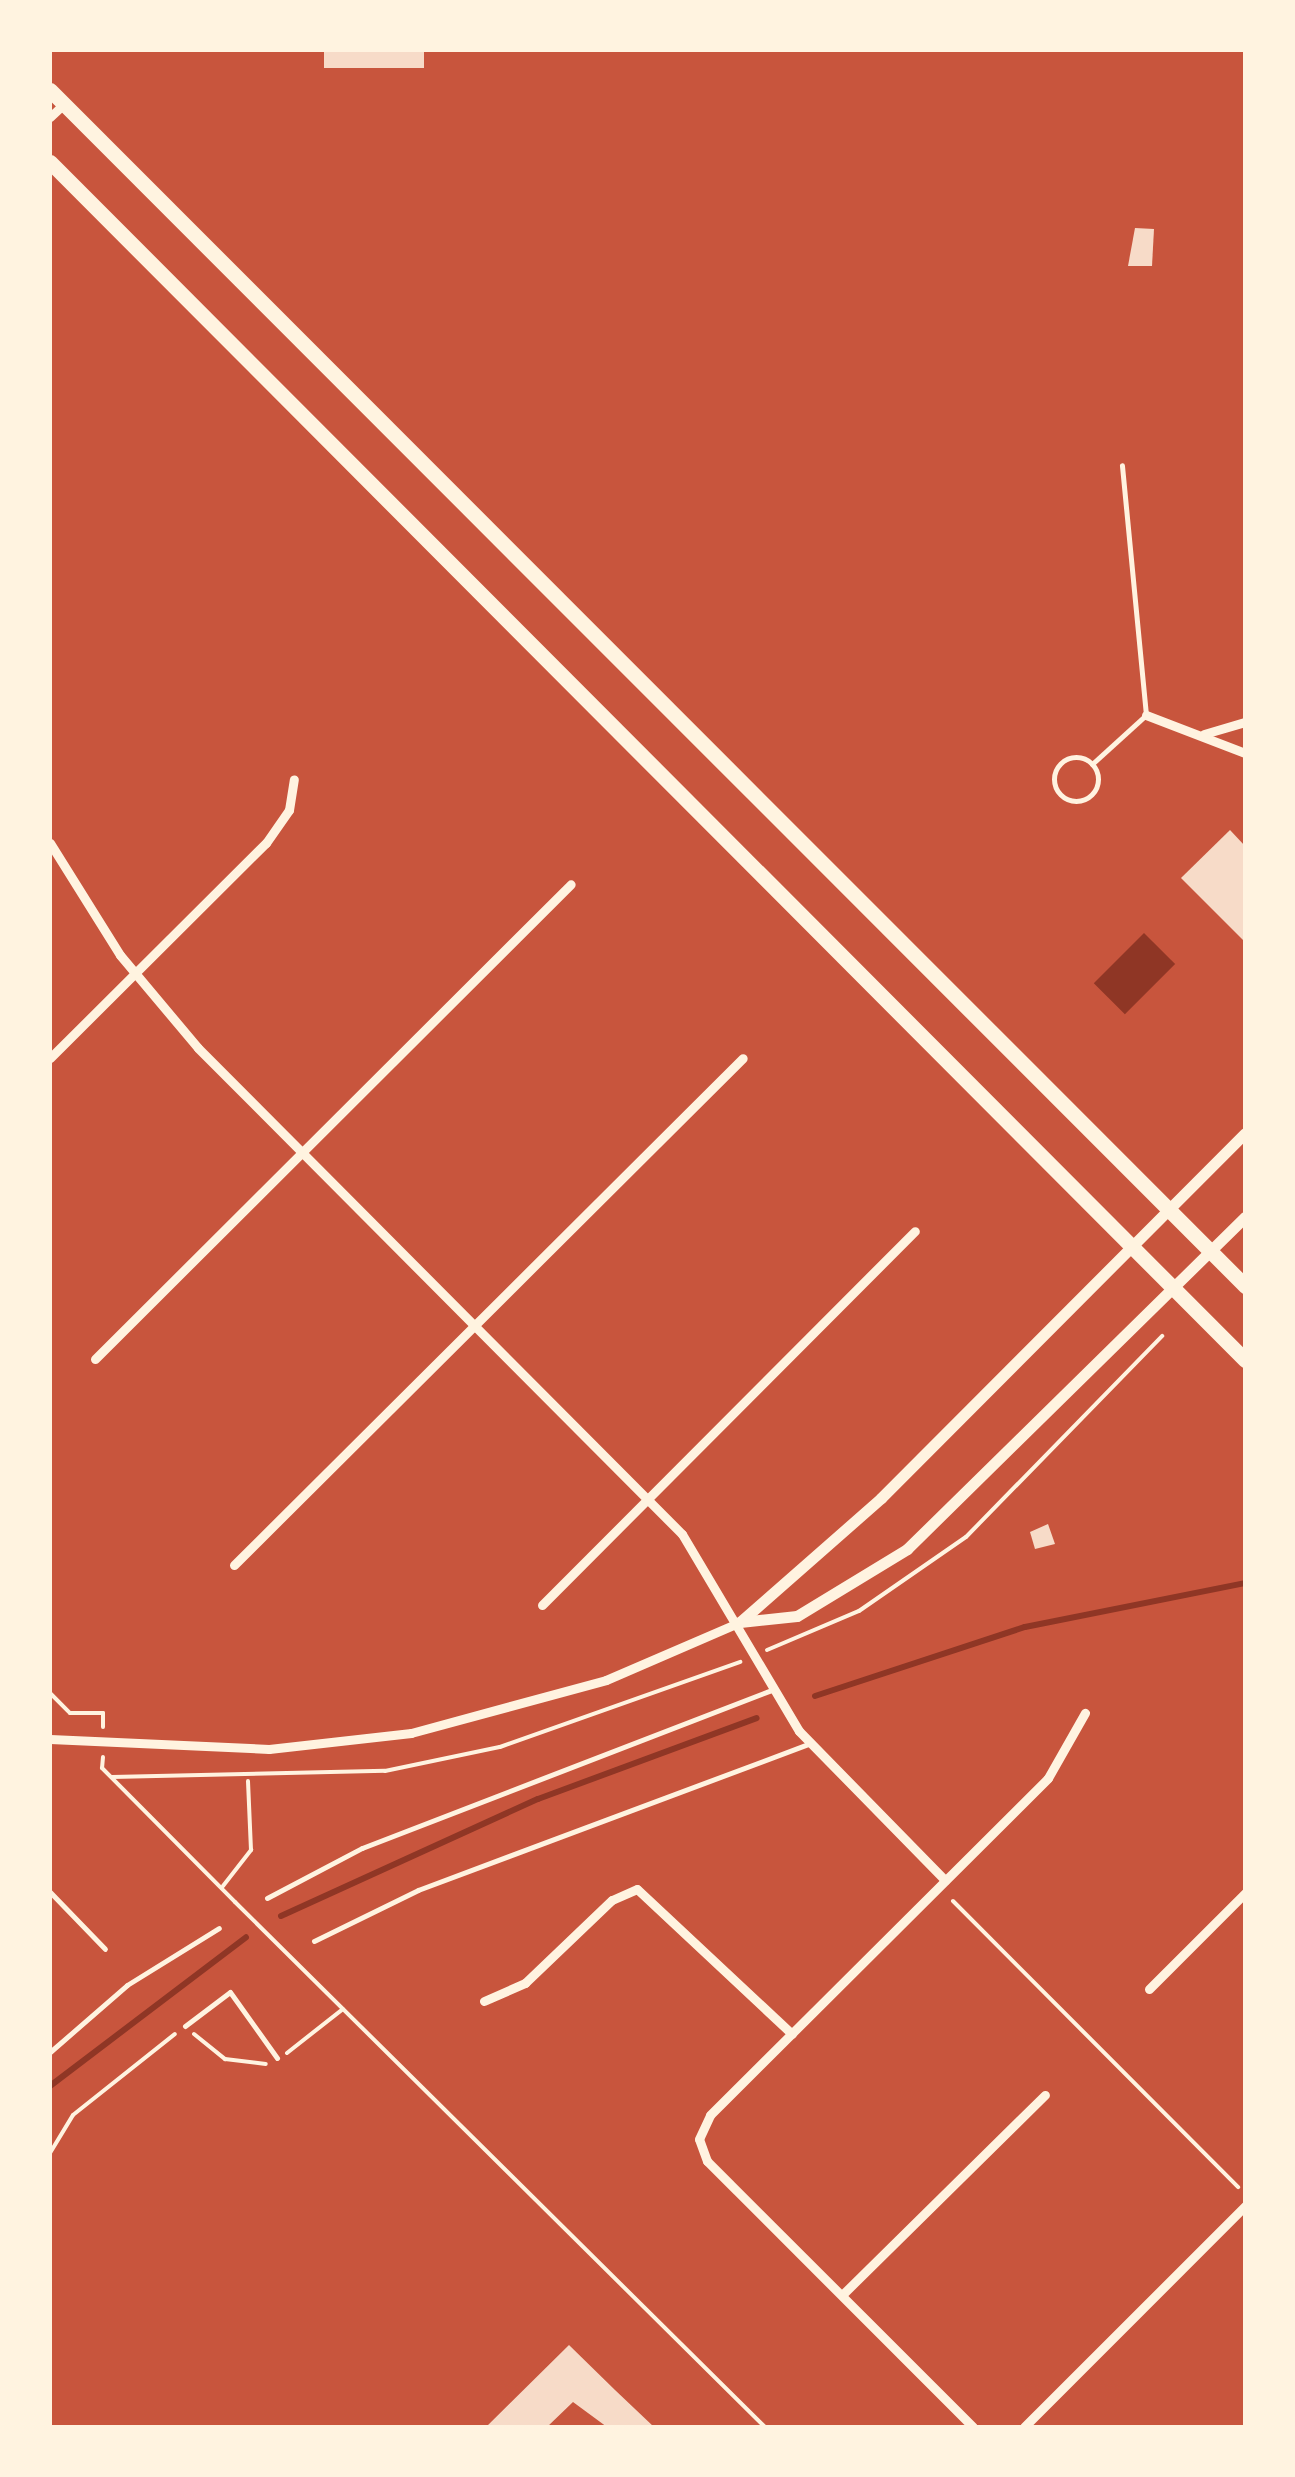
<!DOCTYPE html>
<style>
body{margin:0}
#map{position:relative;width:1295px;height:2477px;overflow:hidden;background:#c8553d;font-family:Rubik,sans-serif}
div>[style]{position:absolute}
.water>*{inset:0;background:#8f3625;transform-origin:0 0}
.stream>*{height:6px;margin:-3px;padding:0 3px;transform-origin:3px;border-radius:3px;background:#8f3625}
.building>*{inset:0;background:#f7dbc8;transform-origin:0 0}
.path>*{height:4px;margin:-2px;padding:0 2px;transform-origin:2px;border-radius:2px;background:#fff3e0}
.service>*{height:5px;margin:-2.5px;padding:0 2.5px;transform-origin:2.5px;border-radius:2.5px;background:#fff3e0}
.service>.ring{margin:-2.5px;padding:0;box-sizing:content-box;background:none;border:5px solid #fff3e0;border-radius:50%}
.minor>*{height:9px;margin:-4.5px;padding:0 4.5px;transform-origin:4.5px;border-radius:4.5px;background:#fff3e0}
.tertiary>*{height:11px;margin:-5.5px;padding:0 5.5px;transform-origin:5.5px;border-radius:5.5px;background:#fff3e0}
.primary>*{height:15px;margin:-7.5px;padding:0 7.5px;transform-origin:7.5px;border-radius:7.5px;background:#fff3e0}
span{translate:-50% -50%;white-space:nowrap;text-align:center;line-height:1.15;-webkit-text-stroke:9px #fff3e0;paint-order:stroke}
.frame{position:absolute;inset:0;border:52px solid #fff3e0;pointer-events:none}
</style>
<div id="map">
<div class="water">
<i style="left:1144px;top:933px;width:44px;height:71px;rotate:45deg"></i>
</div>
<div class="stream">
<i style="left:815px;top:1696px;width:221px;rotate:-18.2deg"></i>
<i style="left:1025px;top:1627px;width:224px;rotate:-11.3deg"></i>
<i style="left:281px;top:1916px;width:282px;rotate:-24.5deg"></i>
<i style="left:538px;top:1799px;width:233px;rotate:-20.3deg"></i>
<i style="left:50px;top:2086px;width:246px;rotate:-37.2deg"></i>
</div>
<div class="building">
<i style="left:324px;top:50px;width:100px;height:18px"></i>
<i style="clip-path:polygon(1135px 228px,1154px 229px,1152px 266px,1128px 266px)"></i>
<i style="clip-path:polygon(1230px 830px,1245px 846px,1245px 942px,1181px 878px)"></i>
<i style="clip-path:polygon(1048px 1524px,1055px 1544px,1035px 1549px,1030px 1532px)"></i>
<i style="clip-path:polygon(569px 2345px,615px 2390px,654px 2427px,607px 2427px,573px 2402px,547px 2427px,486px 2427px)"></i>
</div>
<div class="path">
<i style="left:767px;top:1650px;width:100px;rotate:-23deg"></i>
<i style="left:859px;top:1611px;width:130px;rotate:-34.7deg"></i>
<i style="left:966px;top:1537px;width:281px;rotate:-45.7deg"></i>
<i style="left:50px;top:1693px;width:28px;rotate:45deg"></i>
<i style="left:70px;top:1713px;width:33px"></i>
<i style="left:103px;top:1713px;width:14px;rotate:90deg"></i>
<i style="left:103px;top:1757px;width:11px;rotate:95deg"></i>
<i style="left:102px;top:1768px;width:189px;rotate:45.2deg"></i>
<i style="left:235px;top:1902px;width:746px;rotate:44.73deg"></i>
<i style="left:112px;top:1777px;width:273px;rotate:-1.3deg"></i>
<i style="left:385px;top:1771px;width:117px;rotate:-11.8deg"></i>
<i style="left:500px;top:1747px;width:255px;rotate:-19.5deg"></i>
<i style="left:223px;top:1886px;width:46px;rotate:-52.1deg"></i>
<i style="left:251px;top:1850px;width:69px;rotate:-92.5deg"></i>
<i style="left:953px;top:1901px;width:404px;rotate:45.1deg"></i>
<i style="left:194px;top:2034px;width:40px;rotate:39deg"></i>
<i style="left:225px;top:2059px;width:41px;rotate:7deg"></i>
<i style="left:287px;top:2053px;width:71px;rotate:-38.2deg"></i>
<i style="left:50px;top:2153px;width:44px;rotate:-58.8deg"></i>
<i style="left:73px;top:2115px;width:130px;rotate:-38.5deg"></i>
</div>
<div class="service">
<i class="ring" style="left:1054px;top:757px;width:39px;height:39px"></i>
<i style="left:1092px;top:764px;width:73px;rotate:-42.2deg"></i>
<i style="left:1146px;top:715px;width:251px;rotate:-95.5deg"></i>
<i style="left:50px;top:1892px;width:79px;rotate:46deg"></i>
<i style="left:267px;top:1898px;width:107px;rotate:-27.8deg"></i>
<i style="left:362px;top:1848px;width:438px;rotate:-21.1deg"></i>
<i style="left:314px;top:1941px;width:116px;rotate:-26.1deg"></i>
<i style="left:418px;top:1890px;width:417px;rotate:-20.5deg"></i>
<i style="left:185px;top:2026px;width:56px;rotate:-37.1deg"></i>
<i style="left:230px;top:1992px;width:81px;rotate:54.5deg"></i>
<i style="left:50px;top:2052px;width:102px;rotate:-41deg"></i>
<i style="left:127px;top:1985px;width:108px;rotate:-31.8deg"></i>
</div>
<div class="minor">
<i style="left:50px;top:117px;width:19px;rotate:-43deg"></i>
<i style="left:1146px;top:715px;width:106px;rotate:21deg"></i>
<i style="left:1204px;top:734px;width:43px;rotate:-16.3deg"></i>
<i style="left:50px;top:843px;width:132px;rotate:58deg"></i>
<i style="left:120px;top:955px;width:121px;rotate:50deg"></i>
<i style="left:198px;top:1048px;width:686px;rotate:45.12deg"></i>
<i style="left:682px;top:1534px;width:229px;rotate:59.3deg"></i>
<i style="left:799px;top:1731px;width:209px;rotate:45.6deg"></i>
<i style="left:50px;top:1058px;width:305px;rotate:-44.9deg"></i>
<i style="left:266px;top:843px;width:40px;rotate:-55.1deg"></i>
<i style="left:289px;top:810px;width:31px;rotate:-81deg"></i>
<i style="left:95px;top:1359px;width:672px;rotate:-44.94deg"></i>
<i style="left:234px;top:1565px;width:718px;rotate:-44.89deg"></i>
<i style="left:542px;top:1605px;width:528px;rotate:-45.08deg"></i>
<i style="left:50px;top:1739px;width:219px;rotate:2.6deg"></i>
<i style="left:269px;top:1749px;width:143px;rotate:-6.4deg"></i>
<i style="left:411px;top:1733px;width:202px;rotate:-15.2deg"></i>
<i style="left:606px;top:1680px;width:146px;rotate:-23.4deg"></i>
<i style="left:1149px;top:1989px;width:136px;rotate:-45deg"></i>
<i style="left:484px;top:2001px;width:45px;rotate:-23.7deg"></i>
<i style="left:525px;top:1983px;width:120px;rotate:-43.7deg"></i>
<i style="left:612px;top:1900px;width:27px;rotate:-24deg"></i>
<i style="left:637px;top:1889px;width:212px;rotate:43.1deg"></i>
<i style="left:842px;top:2295px;width:285px;rotate:-44.6deg"></i>
<i style="left:973px;top:2427px;width:376px;rotate:-135deg"></i>
<i style="left:707px;top:2161px;width:23px;rotate:-110deg"></i>
<i style="left:699px;top:2139px;width:26px;rotate:-65deg"></i>
<i style="left:710px;top:2115px;width:477px;rotate:-44.9deg"></i>
<i style="left:1048px;top:1778px;width:75px;rotate:-60.4deg"></i>
<i style="left:1024px;top:2427px;width:313px;rotate:-45deg"></i>
</div>
<div class="tertiary">
<i style="left:740px;top:1622px;width:188px;rotate:-41.3deg"></i>
<i style="left:881px;top:1498px;width:515px;rotate:-45.08deg"></i>
<i style="left:740px;top:1622px;width:57px;rotate:-6deg"></i>
<i style="left:797px;top:1616px;width:129px;rotate:-31.3deg"></i>
<i style="left:907px;top:1549px;width:474px;rotate:-44.5deg"></i>
</div>
<div class="primary">
<i style="left:50px;top:90px;width:1691px;rotate:45.02deg"></i>
<i style="left:50px;top:162px;width:1692px;rotate:45.07deg"></i>
</div>
<div class="frame"></div>
</div>
